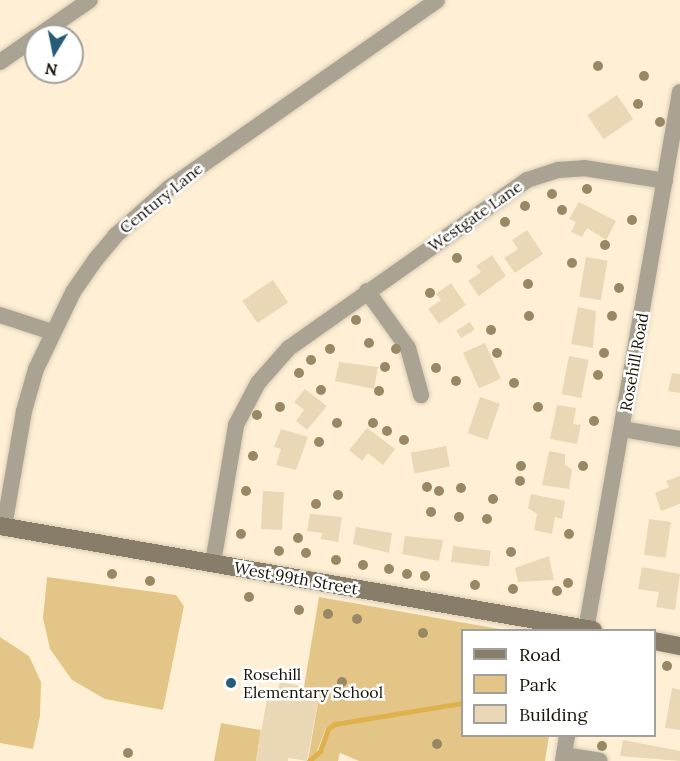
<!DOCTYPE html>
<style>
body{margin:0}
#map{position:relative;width:680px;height:761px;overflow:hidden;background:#fff0d5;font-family:Lora,serif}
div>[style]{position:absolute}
.green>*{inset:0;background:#e4c588}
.stream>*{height:4.5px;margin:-2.25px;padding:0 2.25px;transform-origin:2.25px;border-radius:2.25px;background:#dfb14c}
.building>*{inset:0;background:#e9d7b5;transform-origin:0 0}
.roads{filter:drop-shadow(0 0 2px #daccb4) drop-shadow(0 0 2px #daccb4)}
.street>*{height:16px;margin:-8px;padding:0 8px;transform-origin:8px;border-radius:8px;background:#aaa394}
.secondary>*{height:18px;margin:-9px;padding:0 9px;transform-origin:9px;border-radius:9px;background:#877d68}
.trees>*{width:10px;height:10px;margin:-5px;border-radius:50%;background:#998864}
.dots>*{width:16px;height:16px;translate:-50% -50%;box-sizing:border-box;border:3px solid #fff;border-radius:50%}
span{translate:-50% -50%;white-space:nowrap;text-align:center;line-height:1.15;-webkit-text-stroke:5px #fff;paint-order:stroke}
.street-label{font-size:16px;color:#191206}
.poi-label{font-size:16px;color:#191206}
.left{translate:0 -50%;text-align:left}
.legend{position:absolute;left:461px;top:629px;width:195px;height:108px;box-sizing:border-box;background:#fff;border:2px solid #a3a09b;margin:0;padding:8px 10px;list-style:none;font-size:18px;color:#191206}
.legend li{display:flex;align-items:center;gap:12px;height:30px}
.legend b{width:30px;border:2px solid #a3a09b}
.north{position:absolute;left:24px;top:24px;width:60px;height:60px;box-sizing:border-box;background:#fff;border:2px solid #a3a09b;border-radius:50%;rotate:190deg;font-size:16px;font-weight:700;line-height:24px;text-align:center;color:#191206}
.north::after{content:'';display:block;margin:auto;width:21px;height:27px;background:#265c77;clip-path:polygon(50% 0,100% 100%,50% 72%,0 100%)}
</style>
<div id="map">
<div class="green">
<i style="clip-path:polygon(47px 577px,176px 595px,184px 606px,163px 710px,105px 699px,72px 680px,50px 649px,43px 618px)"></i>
<i style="clip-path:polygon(319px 597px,505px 630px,462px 630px,462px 736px,549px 736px,545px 761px,359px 761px,340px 753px,338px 761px,312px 761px,320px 755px,328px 731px,344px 720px,326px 728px,317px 751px,308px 760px,319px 697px,303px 693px)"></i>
<i style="clip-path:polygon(0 637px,29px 656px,41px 682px,40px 716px,33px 749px,0 743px)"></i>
<i style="clip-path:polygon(221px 723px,261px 730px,256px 761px,214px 761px)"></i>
</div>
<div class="stream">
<i style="left:309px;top:761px;width:15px;rotate:-42deg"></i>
<i style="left:320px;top:751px;width:23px;rotate:-70deg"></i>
<i style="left:328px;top:729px;width:9px;rotate:-36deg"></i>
<i style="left:335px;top:724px;width:129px;rotate:-9.4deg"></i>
</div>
<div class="building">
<i style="left:617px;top:95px;width:29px;height:36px;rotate:56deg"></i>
<i style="clip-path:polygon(579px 202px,616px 221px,606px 240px,587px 228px,582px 237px,571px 232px,576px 222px,569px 219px)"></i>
<i style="clip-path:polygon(527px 230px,543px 254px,515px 273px,504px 258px,518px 249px,512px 240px)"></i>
<i style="clip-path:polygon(492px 255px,506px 276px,479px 296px,468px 281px,481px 272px,476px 266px)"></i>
<i style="left:586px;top:257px;width:22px;height:40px;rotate:10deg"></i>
<i style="left:273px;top:280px;width:27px;height:37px;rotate:56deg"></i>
<i style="clip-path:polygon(451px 283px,466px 305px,439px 324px,428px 309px,441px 300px,436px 294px)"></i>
<i style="clip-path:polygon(578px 307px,596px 311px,593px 348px,571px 344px)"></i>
<i style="left:470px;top:322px;width:9px;height:16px;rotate:58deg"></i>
<i style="left:485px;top:343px;width:39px;height:24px;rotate:66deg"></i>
<i style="left:569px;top:356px;width:20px;height:39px;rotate:11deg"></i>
<i style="clip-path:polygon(339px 362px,378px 367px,374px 389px,335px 381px)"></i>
<i style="clip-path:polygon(672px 373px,680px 374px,680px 393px,668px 391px)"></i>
<i style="clip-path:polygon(305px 389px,327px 406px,307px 430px,296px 421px,304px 410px,294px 402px)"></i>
<i style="left:480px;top:397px;width:21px;height:38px;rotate:19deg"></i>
<i style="clip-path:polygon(557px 405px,576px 408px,573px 424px,581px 425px,577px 444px,550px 439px)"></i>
<i style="clip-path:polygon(367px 428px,395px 449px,383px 465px,368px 453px,362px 461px,349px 450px)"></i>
<i style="clip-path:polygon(281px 429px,308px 437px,296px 470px,276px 465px,281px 449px,274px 447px)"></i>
<i style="left:446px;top:446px;width:21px;height:36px;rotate:79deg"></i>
<i style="clip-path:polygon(549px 451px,565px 454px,565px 464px,572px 470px,569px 489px,542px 485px)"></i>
<i style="clip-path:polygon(680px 476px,680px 504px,661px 511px,655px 493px,669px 487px,666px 481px)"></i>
<i style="left:263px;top:491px;width:21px;height:38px;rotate:3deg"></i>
<i style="clip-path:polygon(531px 494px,565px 501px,562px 519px,555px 517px,552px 534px,534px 530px,537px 514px,528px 508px)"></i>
<i style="clip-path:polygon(310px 514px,342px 517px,338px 542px,321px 539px,322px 533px,307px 531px)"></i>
<i style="left:649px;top:519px;width:22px;height:36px;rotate:8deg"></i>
<i style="clip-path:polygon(356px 527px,392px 533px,389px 553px,353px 544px)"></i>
<i style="clip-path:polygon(405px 536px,443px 540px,439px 561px,402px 554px)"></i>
<i style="left:453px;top:546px;width:38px;height:16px;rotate:7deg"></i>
<i style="clip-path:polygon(549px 556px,554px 580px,518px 582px,515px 568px)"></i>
<i style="clip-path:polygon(642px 567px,680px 574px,675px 610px,656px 607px,659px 592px,638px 589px)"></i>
<i style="clip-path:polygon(280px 682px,301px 686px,300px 692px,319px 696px,307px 761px,288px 758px,288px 761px,256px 761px,269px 688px,278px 689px)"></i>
<i style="clip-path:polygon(672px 688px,680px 690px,680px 730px,665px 728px)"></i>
<i style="clip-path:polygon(623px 740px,680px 751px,680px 761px,620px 756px)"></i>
</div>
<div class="roads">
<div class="street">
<i style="left:38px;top:36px;width:63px;rotate:-34.7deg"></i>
<i style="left:0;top:62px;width:44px;rotate:-34.8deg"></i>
<i style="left:367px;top:291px;width:70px;rotate:54.3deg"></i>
<i style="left:408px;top:348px;width:49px;rotate:74.5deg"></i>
<i style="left:0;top:315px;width:55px;rotate:18.1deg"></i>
<i style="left:622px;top:429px;width:59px;rotate:9.8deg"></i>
<i style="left:4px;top:527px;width:118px;rotate:-80.2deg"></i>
<i style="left:24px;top:411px;width:44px;rotate:-74.1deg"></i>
<i style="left:36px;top:369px;width:85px;rotate:-64.3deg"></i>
<i style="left:73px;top:292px;width:40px;rotate:-55.1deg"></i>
<i style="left:96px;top:259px;width:30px;rotate:-50deg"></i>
<i style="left:115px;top:236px;width:72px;rotate:-41.6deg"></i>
<i style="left:169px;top:188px;width:327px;rotate:-35deg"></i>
<i style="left:213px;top:563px;width:140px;rotate:-80.5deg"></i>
<i style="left:236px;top:425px;width:47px;rotate:-62.4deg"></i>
<i style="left:258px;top:383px;width:47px;rotate:-48.5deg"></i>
<i style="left:289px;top:348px;width:291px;rotate:-35.2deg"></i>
<i style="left:527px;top:180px;width:33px;rotate:-18deg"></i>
<i style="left:558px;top:170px;width:26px;rotate:-4deg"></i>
<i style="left:584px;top:168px;width:82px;rotate:9.1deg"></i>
<i style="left:586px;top:630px;width:546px;rotate:-80.09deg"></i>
<i style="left:564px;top:755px;width:36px;rotate:9deg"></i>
<i style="left:563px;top:761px;width:25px;rotate:-81deg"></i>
</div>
<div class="secondary">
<i style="left:0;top:526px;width:602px;rotate:9.95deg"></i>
<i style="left:654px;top:641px;width:26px;rotate:11deg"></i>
</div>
</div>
<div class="trees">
<i style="left:598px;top:66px"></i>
<i style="left:644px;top:76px"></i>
<i style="left:638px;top:104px"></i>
<i style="left:660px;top:122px"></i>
<i style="left:587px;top:189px"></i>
<i style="left:552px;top:194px"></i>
<i style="left:525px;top:206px"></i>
<i style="left:562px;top:210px"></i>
<i style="left:632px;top:220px"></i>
<i style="left:505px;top:222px"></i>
<i style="left:605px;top:245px"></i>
<i style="left:457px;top:258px"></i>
<i style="left:572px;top:263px"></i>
<i style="left:528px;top:284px"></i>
<i style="left:619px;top:288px"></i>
<i style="left:430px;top:293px"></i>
<i style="left:529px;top:316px"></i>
<i style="left:612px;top:316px"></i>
<i style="left:356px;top:320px"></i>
<i style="left:491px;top:330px"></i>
<i style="left:369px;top:343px"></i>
<i style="left:330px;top:349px"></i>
<i style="left:396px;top:349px"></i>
<i style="left:497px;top:353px"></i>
<i style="left:604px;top:353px"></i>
<i style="left:311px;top:360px"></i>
<i style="left:385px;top:367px"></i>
<i style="left:436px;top:368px"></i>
<i style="left:299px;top:373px"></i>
<i style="left:598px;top:375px"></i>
<i style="left:456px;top:381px"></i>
<i style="left:514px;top:383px"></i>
<i style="left:321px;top:390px"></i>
<i style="left:379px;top:391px"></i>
<i style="left:280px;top:407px"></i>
<i style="left:538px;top:407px"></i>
<i style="left:257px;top:415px"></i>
<i style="left:594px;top:421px"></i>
<i style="left:337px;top:423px"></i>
<i style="left:373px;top:423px"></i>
<i style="left:387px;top:431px"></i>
<i style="left:404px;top:440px"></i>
<i style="left:319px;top:442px"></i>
<i style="left:253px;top:456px"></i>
<i style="left:521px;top:466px"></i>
<i style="left:583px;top:466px"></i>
<i style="left:520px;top:481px"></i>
<i style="left:427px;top:487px"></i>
<i style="left:461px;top:488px"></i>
<i style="left:246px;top:491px"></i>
<i style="left:439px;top:491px"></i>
<i style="left:338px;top:495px"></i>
<i style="left:493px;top:499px"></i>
<i style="left:316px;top:504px"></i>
<i style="left:431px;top:512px"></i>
<i style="left:459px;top:517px"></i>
<i style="left:487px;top:519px"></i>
<i style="left:241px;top:534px"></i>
<i style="left:569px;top:534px"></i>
<i style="left:298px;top:538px"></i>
<i style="left:279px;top:551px"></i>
<i style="left:511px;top:552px"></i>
<i style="left:306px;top:553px"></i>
<i style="left:336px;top:560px"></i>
<i style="left:363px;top:565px"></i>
<i style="left:389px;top:569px"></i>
<i style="left:112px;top:574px"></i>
<i style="left:407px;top:574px"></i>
<i style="left:425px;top:576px"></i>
<i style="left:150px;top:581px"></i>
<i style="left:568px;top:583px"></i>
<i style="left:475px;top:585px"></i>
<i style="left:513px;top:589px"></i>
<i style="left:557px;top:591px"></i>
<i style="left:249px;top:597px"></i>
<i style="left:299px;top:610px"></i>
<i style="left:328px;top:614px"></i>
<i style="left:357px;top:619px"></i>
<i style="left:423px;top:633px"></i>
<i style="left:667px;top:666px"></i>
<i style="left:342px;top:682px"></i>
<i style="left:437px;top:744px"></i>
<i style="left:602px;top:746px"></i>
<i style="left:128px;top:753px"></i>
</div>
<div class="dots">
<i style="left:231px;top:683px;background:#265c77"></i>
</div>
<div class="street-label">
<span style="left:161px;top:198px;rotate:-39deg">Century Lane</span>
<span style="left:475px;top:216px;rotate:-35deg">Westgate Lane</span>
<span style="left:634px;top:362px;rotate:-80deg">Rosehill Road</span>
<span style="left:296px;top:578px;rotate:10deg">West 99th Street</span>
</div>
<div class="poi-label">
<span class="left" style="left:243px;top:683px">Rosehill<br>Elementary School</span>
</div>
<ul class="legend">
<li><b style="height:8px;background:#877d68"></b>Road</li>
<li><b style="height:16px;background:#e4c588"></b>Park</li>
<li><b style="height:16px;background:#e9d7b5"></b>Building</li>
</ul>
<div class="north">N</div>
</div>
